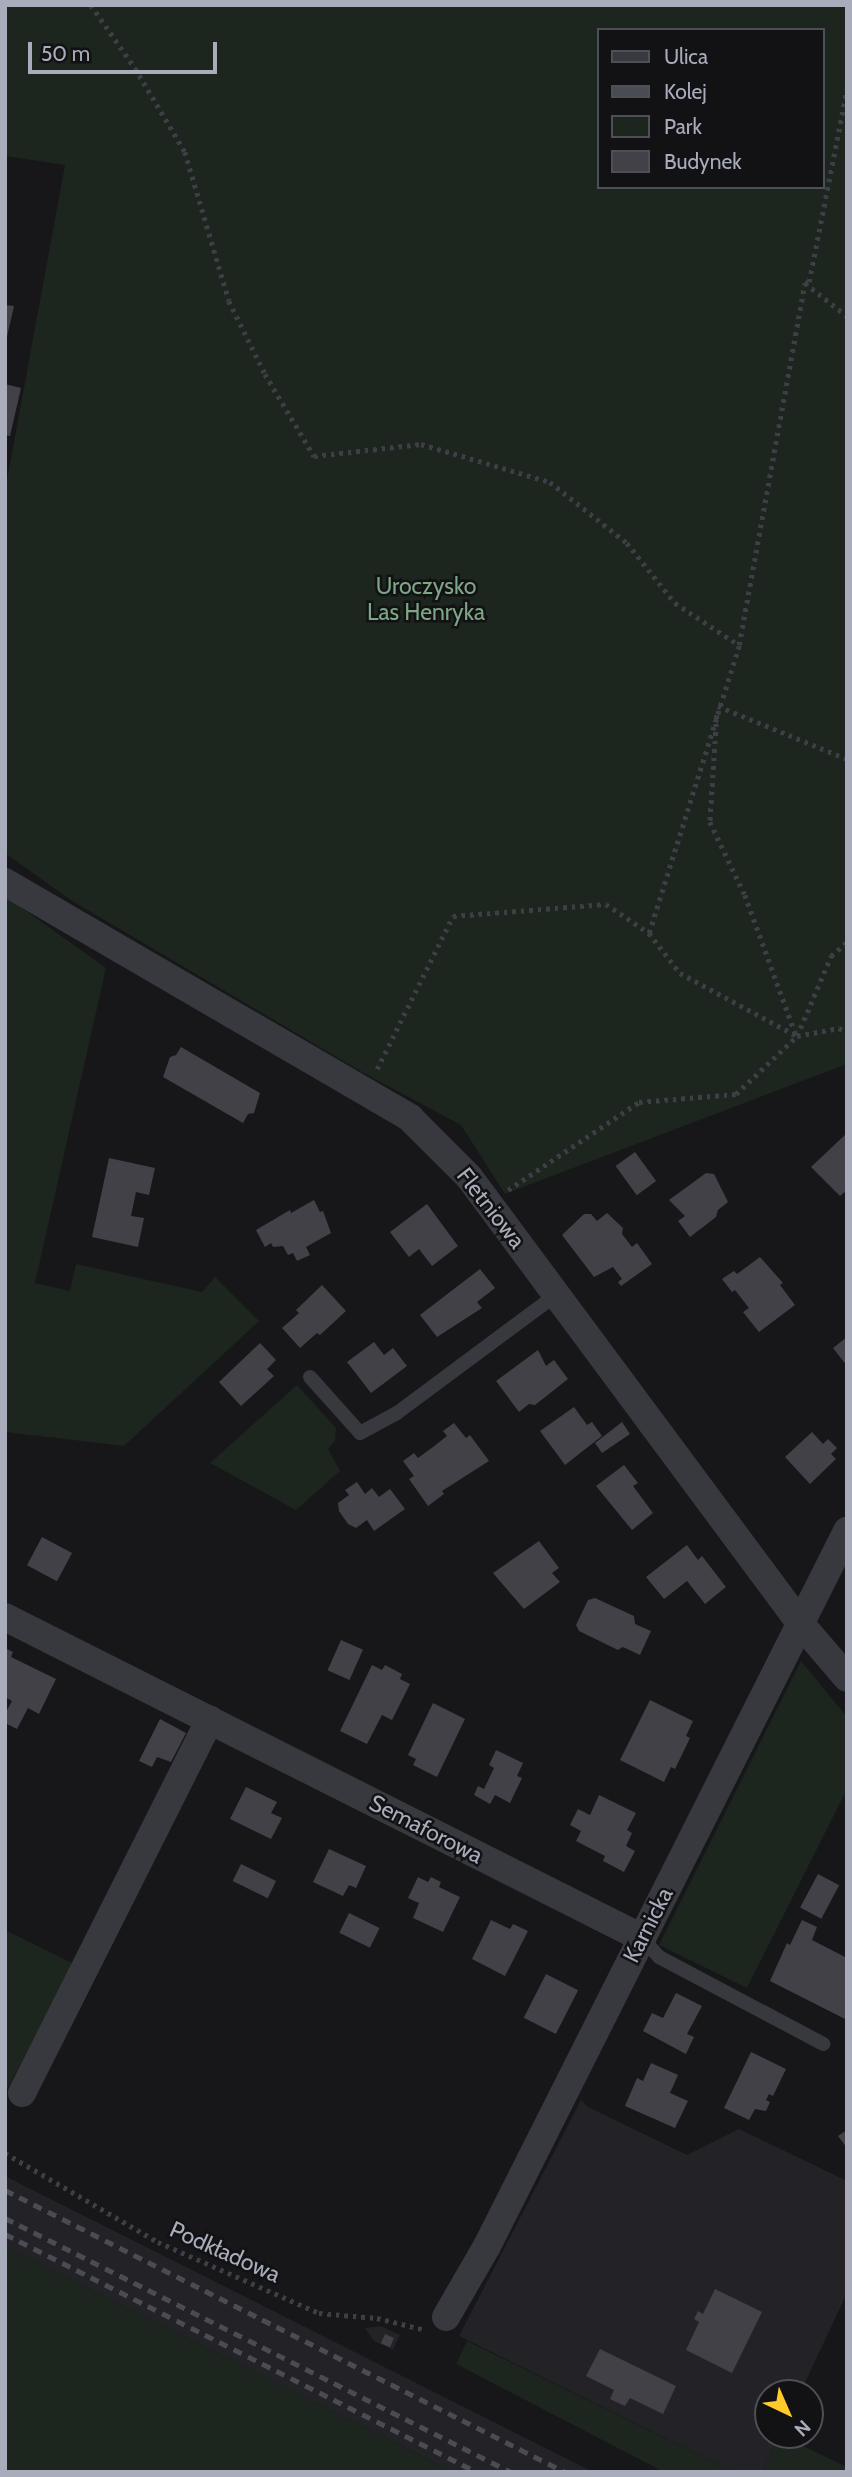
<!DOCTYPE html>
<meta charset="utf-8">
<style>
body{margin:0}
#map{position:relative;width:852px;height:2477px;overflow:hidden;background:#17171a;font-family:Cabin,sans-serif}
div>[style]{position:absolute}
.built>*{inset:0;background:#232327}
.green>*{inset:0;background:#1c251e}
.building>*{inset:0;background:#414147;transform-origin:0 0}
.path>*{height:4.5px;margin-top:-2.25px;transform-origin:0;background:repeating-linear-gradient(90deg,#3e3f46 0 3.5px,transparent 0 8.5px)}
.service>*{height:14px;margin:-7px;padding:0 7px;transform-origin:7px;border-radius:7px;background:#38383f}
.minor>*{height:28px;margin:-14px;padding:0 14px;transform-origin:14px;border-radius:14px;background:#38383f}
.rail>*{height:5px;margin-top:-2.5px;transform-origin:0;background:repeating-linear-gradient(90deg,#4a4c54 0 9px,transparent 0 16px)}
span{translate:-50% -50%;white-space:nowrap;text-align:center;line-height:1.15;-webkit-text-stroke:5px #121215;paint-order:stroke}
.park-label{font-size:23px;color:#7da784}
.street-label{font-size:23px;color:#a8acbb}
.frame{position:absolute;inset:0;border:7px solid #a8acbb;pointer-events:none}
.legend{position:absolute;left:597px;top:28px;width:228px;height:161px;box-sizing:border-box;background:#121215;border:2px solid #4e5057;margin:0;padding:9px 12px;list-style:none;font-size:21px;color:#a8acbb}
.legend li{display:flex;align-items:center;gap:14px;height:35px}
.legend b{width:35px;border:2px solid #4e5057}
.north{position:absolute;left:754px;top:2379px;width:70px;height:70px;box-sizing:border-box;background:#121215;border:2px solid #4e5057;border-radius:50%;rotate:136deg;font-size:19px;font-weight:700;line-height:28px;text-align:center;color:#a8acbb}
.north::after{content:'';display:block;margin:auto;width:24px;height:32px;background:#ffca2a;clip-path:polygon(50% 0,100% 100%,50% 72%,0 100%)}
.scale{position:absolute;left:28px;top:42px;width:189px;height:32px;box-sizing:border-box;border:4px solid #a8acbb;border-top:0;padding-left:9px;font-size:21px;line-height:24px;white-space:nowrap;color:#a8acbb;-webkit-text-stroke:5px #121215;paint-order:stroke}
</style>
<div id="map">
<div class="built">
<i style="clip-path:polygon(581px 2100px,588px 2107px,687px 2155px,739px 2129px,847px 2181px,847px 2293px,800px 2393px,768px 2393px,768px 2435px,780px 2435px,762px 2472px,734px 2472px,459px 2336px)"></i>
<i style="clip-path:polygon(5px 2176px,593px 2472px,453px 2472px,5px 2247px)"></i>
<i style="clip-path:polygon(381px 2326px,400px 2335px,393px 2350px,374px 2341px,365px 2328px)"></i>
</div>
<div class="green">
<i style="clip-path:polygon(evenodd,5px 5px,847px 5px,847px 1064px,505px 1194px,461px 1125px,362px 1072px,69px 899px,5px 853px,5px 491px,65px 165px,5px 156px,5px 5px,598px 30px,822px 30px,822px 187px,598px 187px,598px 30px)"></i>
<i style="clip-path:polygon(5px 896px,106px 968px,35px 1283px,70px 1291px,76px 1264px,202px 1292px,215px 1277px,259px 1321px,124px 1446px,5px 1432px)"></i>
<i style="clip-path:polygon(297px 1385px,336px 1428px,335px 1441px,328px 1449px,340px 1471px,296px 1510px,210px 1463px)"></i>
<i style="clip-path:polygon(801px 1661px,847px 1717px,847px 1789px,747px 1988px,659px 1945px)"></i>
<i style="clip-path:polygon(5px 1930px,74px 1964px,5px 2093px)"></i>
<i style="clip-path:polygon(5px 2247px,453px 2472px,5px 2472px)"></i>
<i style="clip-path:polygon(467px 2341px,734px 2472px,664px 2472px,456px 2364px)"></i>
<i style="clip-path:polygon(780px 2435px,847px 2467px,847px 2472px,762px 2472px)"></i>
</div>
<div class="building">
<i style="clip-path:polygon(5px 305px,14px 306px,6px 341px,5px 341px)"></i>
<i style="clip-path:polygon(5px 384px,21px 388px,10px 436px,5px 435px)"></i>
<i style="clip-path:polygon(181px 1047px,260px 1093px,254px 1113px,248px 1114px,243px 1123px,163px 1077px,170px 1057px,176px 1055px)"></i>
<i style="clip-path:polygon(847px 1133px,847px 1190px,840px 1196px,811px 1167px)"></i>
<i style="left:635px;top:1152px;width:36px;height:24px;rotate:54deg"></i>
<i style="clip-path:polygon(109px 1158px,155px 1168px,149px 1195px,136px 1192px,131px 1216px,144px 1218px,138px 1247px,92px 1237px)"></i>
<i style="clip-path:polygon(706px 1173px,714px 1174px,728px 1202px,718px 1210px,716px 1217px,690px 1237px,678px 1221px,685px 1216px,669px 1200px)"></i>
<i style="clip-path:polygon(314px 1200px,320px 1212px,323px 1211px,331px 1233px,306px 1247px,310px 1255px,297px 1261px,293px 1253px,288px 1255px,283px 1246px,273px 1247px,271px 1243px,265px 1247px,256px 1230px,290px 1210px,291px 1213px)"></i>
<i style="clip-path:polygon(427px 1204px,458px 1246px,432px 1266px,419px 1249px,409px 1257px,390px 1232px)"></i>
<i style="clip-path:polygon(607px 1213px,623px 1228px,622px 1234px,632px 1247px,637px 1243px,652px 1264px,621px 1286px,618px 1282px,622px 1279px,613px 1267px,594px 1277px,562px 1235px,584px 1214px,591px 1214px,597px 1221px)"></i>
<i style="clip-path:polygon(760px 1257px,783px 1283px,780px 1285px,795px 1305px,759px 1332px,743px 1312px,749px 1308px,735px 1290px,732px 1292px,722px 1279px,734px 1271px,737px 1274px)"></i>
<i style="clip-path:polygon(480px 1269px,495px 1288px,477px 1302px,482px 1308px,437px 1337px,420px 1315px)"></i>
<i style="clip-path:polygon(322px 1285px,346px 1311px,320px 1335px,317px 1333px,300px 1348px,282px 1328px,299px 1313px,296px 1310px)"></i>
<i style="clip-path:polygon(847px 1337px,847px 1366px,833px 1348px)"></i>
<i style="clip-path:polygon(374px 1342px,384px 1355px,393px 1348px,407px 1366px,371px 1393px,347px 1362px)"></i>
<i style="clip-path:polygon(260px 1343px,276px 1360px,267px 1369px,274px 1376px,241px 1406px,219px 1382px)"></i>
<i style="clip-path:polygon(538px 1350px,546px 1366px,554px 1360px,568px 1379px,535px 1405px,529px 1404px,519px 1412px,496px 1381px)"></i>
<i style="clip-path:polygon(574px 1407px,587px 1425px,592px 1422px,602px 1436px,565px 1465px,540px 1431px)"></i>
<i style="clip-path:polygon(622px 1422px,630px 1434px,602px 1453px,595px 1443px)"></i>
<i style="clip-path:polygon(454px 1423px,466px 1438px,470px 1435px,489px 1461px,442px 1491px,444px 1494px,428px 1506px,409px 1479px,414px 1476px,403px 1461px,414px 1453px,418px 1458px,433px 1447px,447px 1436px,443px 1431px)"></i>
<i style="clip-path:polygon(812px 1432px,823px 1444px,828px 1439px,837px 1448px,831px 1454px,836px 1459px,810px 1484px,785px 1457px)"></i>
<i style="clip-path:polygon(624px 1465px,638px 1483px,633px 1486px,653px 1513px,632px 1530px,596px 1486px)"></i>
<i style="clip-path:polygon(357px 1482px,365px 1494px,372px 1488px,379px 1497px,390px 1489px,405px 1509px,374px 1531px,367px 1520px,356px 1528px,348px 1524px,339px 1511px,338px 1503px,349px 1495px,345px 1490px)"></i>
<i style="left:42px;top:1537px;width:34px;height:32px;rotate:28deg"></i>
<i style="clip-path:polygon(539px 1541px,559px 1568px,552px 1573px,560px 1582px,524px 1609px,493px 1573px)"></i>
<i style="clip-path:polygon(687px 1545px,698px 1560px,702px 1556px,726px 1587px,705px 1604px,687px 1581px,664px 1599px,646px 1577px)"></i>
<i style="clip-path:polygon(595px 1598px,634px 1616px,635px 1624px,651px 1631px,640px 1655px,623px 1647px,618px 1650px,579px 1631px,576px 1625px,588px 1600px)"></i>
<i style="left:341px;top:1640px;width:24px;height:33px;rotate:24deg"></i>
<i style="clip-path:polygon(5px 1648px,13px 1652px,11px 1657px,56px 1679px,39px 1714px,28px 1708px,17px 1729px,5px 1723px,5px 1714px,12px 1701px,5px 1697px)"></i>
<i style="clip-path:polygon(372px 1665px,382px 1670px,385px 1665px,402px 1674px,400px 1679px,410px 1684px,392px 1720px,382px 1715px,367px 1744px,340px 1731px)"></i>
<i style="clip-path:polygon(650px 1700px,693px 1721px,686px 1736px,690px 1738px,675px 1769px,671px 1767px,664px 1782px,620px 1760px)"></i>
<i style="clip-path:polygon(433px 1703px,465px 1719px,437px 1777px,413px 1765px,416px 1759px,408px 1755px)"></i>
<i style="clip-path:polygon(160px 1719px,186px 1733px,171px 1762px,157px 1757px,152px 1767px,139px 1761px)"></i>
<i style="clip-path:polygon(496px 1750px,523px 1763px,517px 1776px,522px 1778px,510px 1803px,495px 1795px,490px 1804px,474px 1795px,478px 1786px,484px 1789px,494px 1768px,489px 1765px)"></i>
<i style="clip-path:polygon(246px 1787px,277px 1802px,271px 1813px,282px 1818px,271px 1839px,230px 1819px)"></i>
<i style="clip-path:polygon(599px 1795px,636px 1813px,627px 1830px,632px 1833px,626px 1846px,635px 1851px,624px 1872px,603px 1861px,605px 1856px,576px 1841px,581px 1831px,570px 1825px,578px 1809px,590px 1815px)"></i>
<i style="clip-path:polygon(329px 1849px,366px 1866px,356px 1888px,349px 1885px,343px 1896px,313px 1882px)"></i>
<i style="left:241px;top:1864px;width:39px;height:19px;rotate:26deg"></i>
<i style="left:818px;top:1874px;width:24px;height:38px;rotate:28deg"></i>
<i style="clip-path:polygon(418px 1877px,428px 1882px,431px 1877px,441px 1882px,439px 1887px,460px 1897px,443px 1932px,413px 1918px,419px 1903px,408px 1898px)"></i>
<i style="left:349px;top:1913px;width:34px;height:22px;rotate:26deg"></i>
<i style="clip-path:polygon(491px 1920px,510px 1929px,513px 1924px,528px 1931px,505px 1976px,472px 1959px)"></i>
<i style="clip-path:polygon(802px 1920px,817px 1927px,812px 1940px,847px 1958px,847px 2020px,770px 1981px,787px 1943px,790px 1945px)"></i>
<i style="left:546px;top:1974px;width:36px;height:49px;rotate:27deg"></i>
<i style="clip-path:polygon(676px 1993px,702px 2006px,687px 2034px,694px 2037px,686px 2054px,643px 2031px,652px 2013px,663px 2018px)"></i>
<i style="clip-path:polygon(751px 2052px,786px 2069px,773px 2096px,769px 2094px,766px 2100px,770px 2102px,766px 2111px,755px 2109px,749px 2120px,724px 2108px)"></i>
<i style="clip-path:polygon(651px 2063px,678px 2075px,670px 2093px,688px 2101px,675px 2128px,625px 2106px,637px 2078px,643px 2081px)"></i>
<i style="clip-path:polygon(847px 2130px,847px 2148px,838px 2136px)"></i>
<i style="clip-path:polygon(715px 2289px,762px 2312px,732px 2373px,686px 2350px,699px 2322px,694px 2319px,698px 2311px,703px 2314px)"></i>
<i style="left:385px;top:2334px;width:10px;height:10px;rotate:24deg"></i>
<i style="clip-path:polygon(600px 2349px,676px 2386px,663px 2414px,630px 2398px,625px 2406px,610px 2399px,614px 2390px,586px 2376px)"></i>
</div>
<div class="path">
<i style="left:91px;top:5px;width:77px;rotate:55.1deg"></i>
<i style="left:135px;top:68px;width:98px;rotate:59.2deg"></i>
<i style="left:185px;top:152px;width:155px;rotate:73.5deg"></i>
<i style="left:229px;top:301px;width:81px;rotate:63.7deg"></i>
<i style="left:265px;top:374px;width:96px;rotate:59.1deg"></i>
<i style="left:314px;top:456px;width:108px;rotate:-6.4deg"></i>
<i style="left:421px;top:444px;width:134px;rotate:16.4deg"></i>
<i style="left:550px;top:482px;width:98px;rotate:38.4deg"></i>
<i style="left:627px;top:543px;width:77px;rotate:51.3deg"></i>
<i style="left:675px;top:603px;width:77px;rotate:33.3deg"></i>
<i style="left:805px;top:283px;width:53px;rotate:38.2deg"></i>
<i style="left:718px;top:706px;width:139px;rotate:22.3deg"></i>
<i style="left:717px;top:715px;width:107px;rotate:93.7deg"></i>
<i style="left:710px;top:822px;width:81px;rotate:64.4deg"></i>
<i style="left:745px;top:895px;width:149px;rotate:70deg"></i>
<i style="left:649px;top:933px;width:302px;rotate:-72.6deg"></i>
<i style="left:739px;top:645px;width:368px;rotate:-79.7deg"></i>
<i style="left:805px;top:283px;width:4px;rotate:-14deg"></i>
<i style="left:809px;top:282px;width:198px;rotate:-78.9deg"></i>
<i style="left:377px;top:1069px;width:171px;rotate:-63.6deg"></i>
<i style="left:453px;top:916px;width:153px;rotate:-4.5deg"></i>
<i style="left:606px;top:904px;width:52px;rotate:34deg"></i>
<i style="left:649px;top:933px;width:51px;rotate:52.2deg"></i>
<i style="left:680px;top:973px;width:133px;rotate:28.3deg"></i>
<i style="left:797px;top:1036px;width:43px;rotate:-10.8deg"></i>
<i style="left:839px;top:1028px;width:9px;rotate:32deg"></i>
<i style="left:508px;top:1190px;width:158px;rotate:-33.9deg"></i>
<i style="left:639px;top:1102px;width:97px;rotate:-4.7deg"></i>
<i style="left:736px;top:1094px;width:84px;rotate:-43.6deg"></i>
<i style="left:797px;top:1036px;width:87px;rotate:-67deg"></i>
<i style="left:831px;top:956px;width:21px;rotate:-41deg"></i>
<i style="left:5px;top:2153px;width:177px;rotate:30.2deg"></i>
<i style="left:158px;top:2242px;width:176px;rotate:23.8deg"></i>
<i style="left:319px;top:2313px;width:58px;rotate:4.9deg"></i>
<i style="left:377px;top:2318px;width:50px;rotate:13.8deg"></i>
</div>
<div class="service">
<i style="left:310px;top:1377px;width:75px;rotate:48.2deg"></i>
<i style="left:360px;top:1433px;width:42px;rotate:-28.4deg"></i>
<i style="left:397px;top:1413px;width:199px;rotate:-36.6deg"></i>
<i style="left:642px;top:1938px;width:25px;rotate:48deg"></i>
<i style="left:659px;top:1957px;width:186px;rotate:27.9deg"></i>
</div>
<div class="minor">
<i style="left:5px;top:882px;width:469px;rotate:30.2deg"></i>
<i style="left:410px;top:1118px;width:83px;rotate:45deg"></i>
<i style="left:469px;top:1177px;width:555px;rotate:53.42deg"></i>
<i style="left:800px;top:1623px;width:72px;rotate:49.5deg"></i>
<i style="left:5px;top:1617px;width:713px;rotate:26.74deg"></i>
<i style="left:22px;top:2093px;width:418px;rotate:-63.3deg"></i>
<i style="left:446px;top:2317px;width:82px;rotate:-60deg"></i>
<i style="left:487px;top:2246px;width:801px;rotate:-63.27deg"></i>
</div>
<div class="rail">
<i style="left:5px;top:2190px;width:627px;rotate:26.73deg"></i>
<i style="left:5px;top:2218px;width:566px;rotate:26.66deg"></i>
<i style="left:5px;top:2234px;width:529px;rotate:26.76deg"></i>
</div>
<div class="park-label">
<span style="left:426px;top:599px">Uroczysko<br>Las Henryka</span>
</div>
<div class="street-label">
<span style="left:491px;top:1208px;rotate:52deg">Fletniowa</span>
<span style="left:426px;top:1829px;rotate:27deg">Semaforowa</span>
<span style="left:648px;top:1925px;rotate:-63deg">Karnicka</span>
<span style="left:225px;top:2252px;rotate:24deg">Podkładowa</span>
</div>
<div class="frame"></div>
<ul class="legend">
<li><b style="height:9px;background:#38383f"></b>Ulica</li>
<li><b style="height:9px;background:#4a4c54"></b>Kolej</li>
<li><b style="height:19px;background:#1c251e"></b>Park</li>
<li><b style="height:19px;background:#414147"></b>Budynek</li>
</ul>
<div class="north">N</div>
<div class="scale">50 m</div>
</div>
